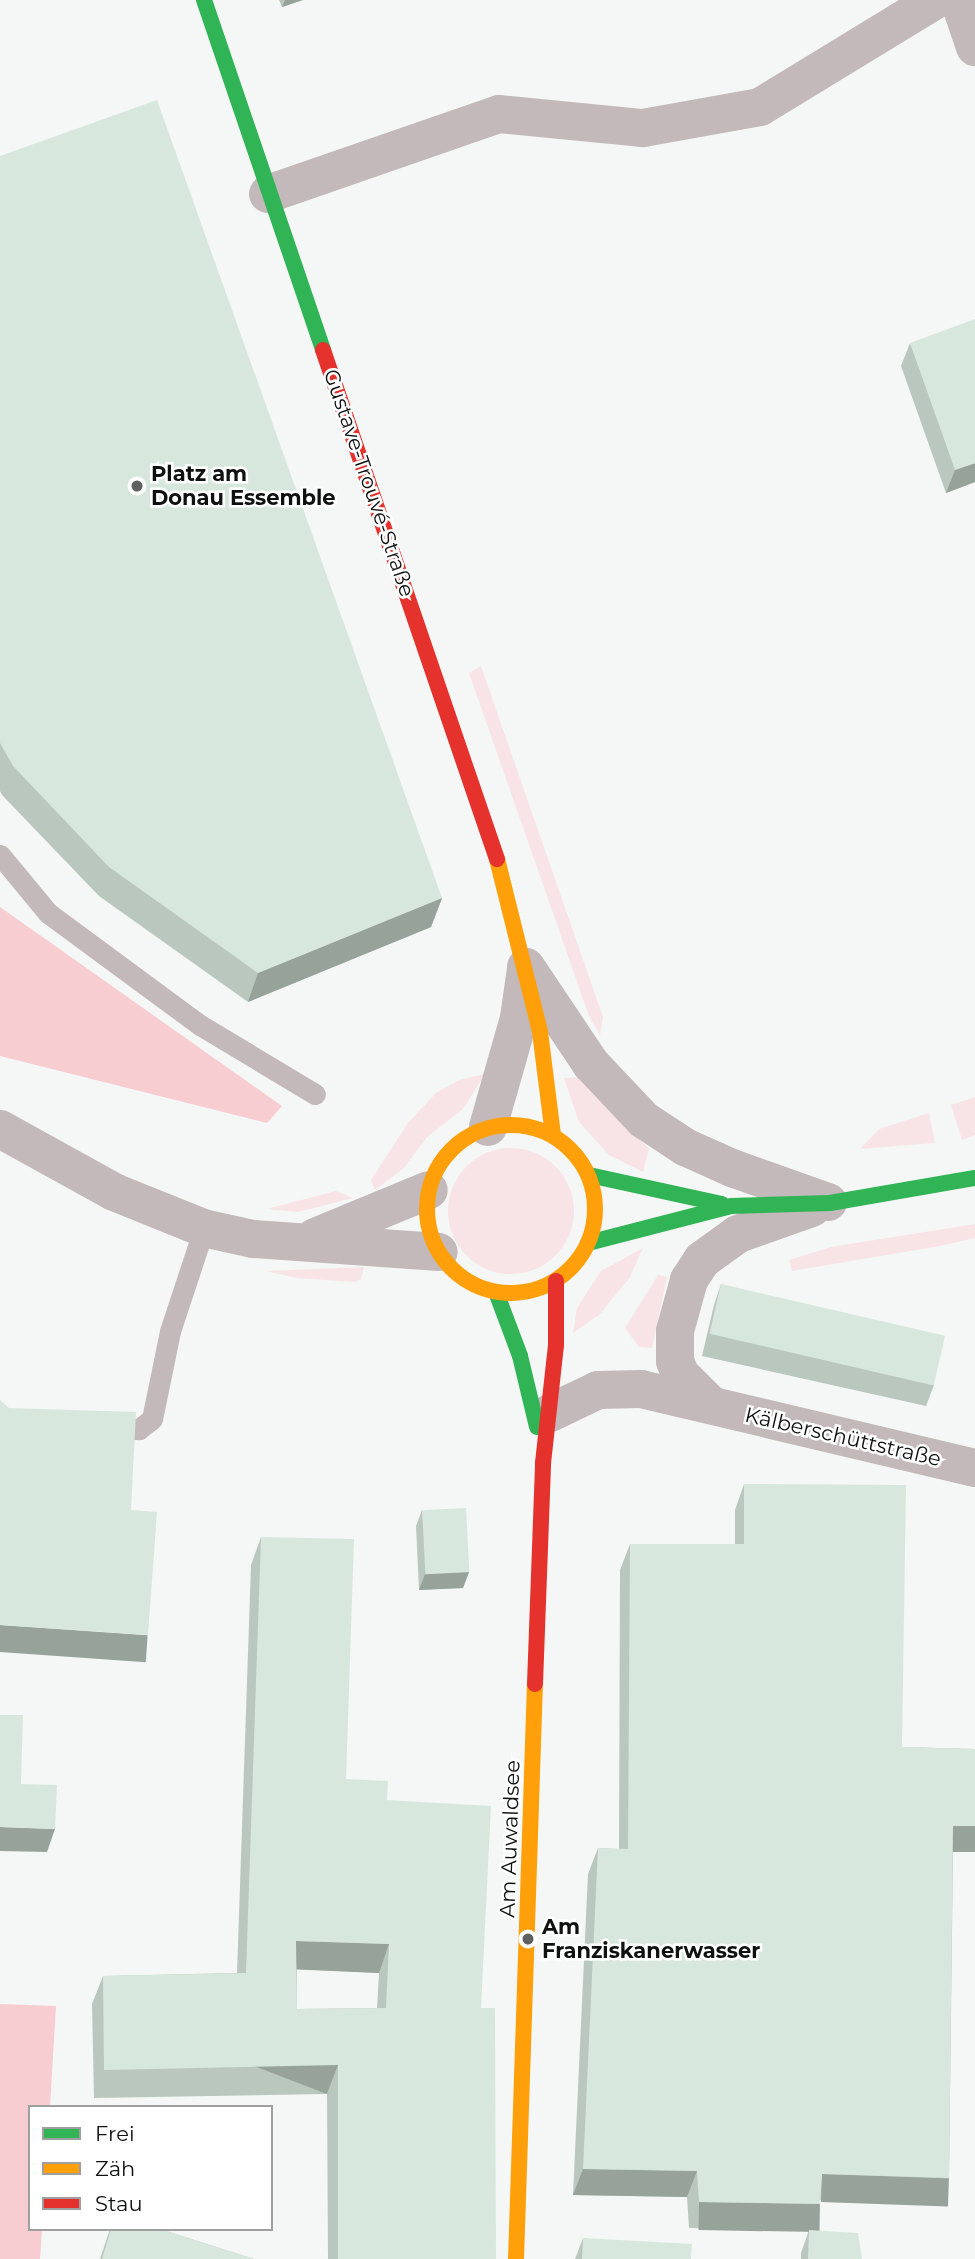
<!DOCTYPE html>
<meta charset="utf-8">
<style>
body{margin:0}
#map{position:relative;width:975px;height:2259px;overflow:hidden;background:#f4f7f5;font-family:Montserrat,sans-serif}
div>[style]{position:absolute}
.green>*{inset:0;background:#f8e4e6}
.round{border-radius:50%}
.forest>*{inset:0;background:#f7cdd2}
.lane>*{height:21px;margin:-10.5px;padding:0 10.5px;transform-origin:10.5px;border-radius:10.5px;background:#c3b8ba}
.street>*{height:38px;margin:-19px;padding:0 19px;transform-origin:19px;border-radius:19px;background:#c3b8ba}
.fast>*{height:16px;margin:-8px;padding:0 8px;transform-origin:8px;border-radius:8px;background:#30b455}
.slow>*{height:16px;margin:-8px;padding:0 8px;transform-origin:8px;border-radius:8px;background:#ff9f0a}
.slow>.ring{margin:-8px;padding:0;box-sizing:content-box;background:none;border:16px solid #ff9f0a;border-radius:50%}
.jam>*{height:16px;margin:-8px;padding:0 8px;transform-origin:8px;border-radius:8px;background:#e5322d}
.wall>*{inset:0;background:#bac7be}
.shaded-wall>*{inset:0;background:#97a29b;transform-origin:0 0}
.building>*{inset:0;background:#d8e7dd;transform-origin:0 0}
.dots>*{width:19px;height:19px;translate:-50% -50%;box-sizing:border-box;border:4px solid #fff;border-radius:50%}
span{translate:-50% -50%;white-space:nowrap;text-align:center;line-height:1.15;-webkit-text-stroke:5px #fff;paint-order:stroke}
.poi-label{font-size:21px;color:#0e100f;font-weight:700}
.left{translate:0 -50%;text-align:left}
.street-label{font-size:21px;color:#0e100f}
.legend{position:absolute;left:28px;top:2105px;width:245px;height:126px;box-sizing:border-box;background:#fff;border:2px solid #9f9f9f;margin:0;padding:9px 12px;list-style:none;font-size:21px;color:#0e100f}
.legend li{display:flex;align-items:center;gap:14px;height:35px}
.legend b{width:35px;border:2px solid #9f9f9f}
</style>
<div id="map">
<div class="green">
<i style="clip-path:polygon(481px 666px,603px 1017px,600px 1035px,589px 1016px,469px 673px)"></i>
<i style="clip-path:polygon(485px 1074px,463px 1109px,427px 1137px,404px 1168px,375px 1190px,371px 1180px,408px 1123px,436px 1093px,459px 1080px)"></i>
<i style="clip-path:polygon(584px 1077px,649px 1149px,643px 1172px,609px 1155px,579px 1122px,564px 1078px)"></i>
<i style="clip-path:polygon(975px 1097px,975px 1135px,962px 1140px,951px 1105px)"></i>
<i style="clip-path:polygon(929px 1113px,935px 1143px,860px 1149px,879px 1129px)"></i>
<i class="round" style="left:448px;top:1148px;width:126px;height:126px"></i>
<i style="clip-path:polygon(336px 1191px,353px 1198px,298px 1212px,267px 1209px)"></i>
<i style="clip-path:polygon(975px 1224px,975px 1238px,940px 1246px,792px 1271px,789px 1260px,831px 1247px)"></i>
<i style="clip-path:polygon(643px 1248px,630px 1277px,600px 1314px,573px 1333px,577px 1308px,601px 1271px)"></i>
<i style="clip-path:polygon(364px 1267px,361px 1279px,355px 1282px,296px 1278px,266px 1271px)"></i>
<i style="clip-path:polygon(658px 1275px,667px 1277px,652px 1348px,639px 1347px,625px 1328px)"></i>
</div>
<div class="forest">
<i style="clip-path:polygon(0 907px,282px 1106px,267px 1123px,0 1056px)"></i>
<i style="clip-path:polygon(0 2004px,56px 2006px,50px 2107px,30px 2107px,30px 2229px,42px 2229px,40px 2259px,0 2259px)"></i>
</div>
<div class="lane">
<i style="left:0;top:855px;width:75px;rotate:50.4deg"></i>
<i style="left:48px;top:913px;width:189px;rotate:36.4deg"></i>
<i style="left:200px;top:1025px;width:134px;rotate:31deg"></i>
<i style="left:107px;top:1427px;width:32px;rotate:4deg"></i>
<i style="left:139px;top:1429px;width:16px;rotate:-38deg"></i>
<i style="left:152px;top:1419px;width:90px;rotate:-78.4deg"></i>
<i style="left:170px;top:1331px;width:108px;rotate:-71.7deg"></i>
</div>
<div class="street">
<i style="left:959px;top:0;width:50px;rotate:71.2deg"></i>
<i style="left:268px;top:194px;width:244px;rotate:-19.1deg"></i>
<i style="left:499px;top:114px;width:145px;rotate:5.6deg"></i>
<i style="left:643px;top:128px;width:119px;rotate:-10.2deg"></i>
<i style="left:760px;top:107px;width:205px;rotate:-31.4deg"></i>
<i style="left:526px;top:967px;width:117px;rotate:56.2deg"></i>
<i style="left:591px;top:1064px;width:77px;rotate:46.6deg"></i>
<i style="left:644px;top:1120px;width:49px;rotate:33.4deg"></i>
<i style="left:685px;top:1147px;width:51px;rotate:24.1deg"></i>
<i style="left:732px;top:1168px;width:102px;rotate:19.5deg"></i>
<i style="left:488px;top:1127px;width:113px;rotate:-74.1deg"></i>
<i style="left:519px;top:1018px;width:49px;rotate:-81.9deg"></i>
<i style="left:0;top:1129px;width:130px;rotate:28.9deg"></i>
<i style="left:114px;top:1192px;width:96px;rotate:22deg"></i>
<i style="left:203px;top:1228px;width:51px;rotate:12.4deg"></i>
<i style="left:253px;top:1239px;width:186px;rotate:4deg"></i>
<i style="left:315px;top:1237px;width:123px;rotate:-22.4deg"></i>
<i style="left:711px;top:1405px;width:44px;rotate:-135deg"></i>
<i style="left:680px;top:1374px;width:14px;rotate:-111deg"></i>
<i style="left:675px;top:1361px;width:30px;rotate:-90deg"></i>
<i style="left:675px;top:1331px;width:53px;rotate:-74.6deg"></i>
<i style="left:689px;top:1280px;width:24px;rotate:-57deg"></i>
<i style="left:702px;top:1260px;width:44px;rotate:-35.8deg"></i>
<i style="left:738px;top:1234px;width:78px;rotate:-19.4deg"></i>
<i style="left:550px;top:1413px;width:53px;rotate:-25.6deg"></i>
<i style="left:598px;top:1390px;width:43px;rotate:-1.3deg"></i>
<i style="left:641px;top:1389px;width:343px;rotate:13.3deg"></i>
</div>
<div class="fast">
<i style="left:204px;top:0;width:370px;rotate:71.2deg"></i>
<i style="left:589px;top:1175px;width:136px;rotate:12.3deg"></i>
<i style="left:588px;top:1243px;width:148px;rotate:-14.5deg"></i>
<i style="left:731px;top:1206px;width:99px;rotate:-1.7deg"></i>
<i style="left:830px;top:1203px;width:147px;rotate:-9.8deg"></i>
<i style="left:496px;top:1292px;width:68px;rotate:69.4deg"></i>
<i style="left:520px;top:1356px;width:73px;rotate:76.5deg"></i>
</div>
<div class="slow">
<i style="left:497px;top:859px;width:178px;rotate:76deg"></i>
<i style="left:540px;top:1032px;width:104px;rotate:82.8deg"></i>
<i class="ring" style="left:427px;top:1125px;width:152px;height:152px"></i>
<i style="left:516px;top:2259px;width:575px;rotate:-88.11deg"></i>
</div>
<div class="jam">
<i style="left:323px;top:350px;width:538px;rotate:71.13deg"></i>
<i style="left:535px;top:1684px;width:221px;rotate:-87.9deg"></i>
<i style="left:543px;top:1463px;width:119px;rotate:-83.7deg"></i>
<i style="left:556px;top:1345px;width:64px;rotate:-90deg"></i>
</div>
<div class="wall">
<i style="clip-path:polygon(279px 0,303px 0,282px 7px)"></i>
<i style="clip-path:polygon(0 156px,442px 898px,431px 927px,248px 1002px,99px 896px,2px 795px,0 791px)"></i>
<i style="clip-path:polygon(910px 343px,975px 482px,946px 493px,901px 366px)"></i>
<i style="clip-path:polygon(721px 1284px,934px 1385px,926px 1406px,702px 1356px,714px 1305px)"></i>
<i style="clip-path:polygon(744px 1484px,902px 1747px,975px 1749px,975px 1852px,953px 1852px,949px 2178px,939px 2204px,820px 2200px,811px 2230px,862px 2259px,801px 2259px,801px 2253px,809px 2230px,689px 2228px,687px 2197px,573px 2195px,588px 1874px,598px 1848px,619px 1849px,620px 1570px,630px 1544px,735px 1544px,735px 1510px)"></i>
<i style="clip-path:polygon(422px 1510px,469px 1572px,463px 1588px,419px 1590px,416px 1526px)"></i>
<i style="clip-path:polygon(evenodd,261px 1537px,346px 1779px,387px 1800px,481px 2008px,496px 2259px,328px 2259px,327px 2094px,94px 2098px,92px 2004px,103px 1976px,237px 1973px,251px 1565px,261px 1537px,297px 1969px,379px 1973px,377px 2008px,297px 2009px,297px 1969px)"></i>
<i style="clip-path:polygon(110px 2229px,160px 2229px,254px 2259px,100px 2259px)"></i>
<i style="clip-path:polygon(583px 2238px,691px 2259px,575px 2259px)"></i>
</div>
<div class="shaded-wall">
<i style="clip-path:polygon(285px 0,303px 0,282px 7px)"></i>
<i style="clip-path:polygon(975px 463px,975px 482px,946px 493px,955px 470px)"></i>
<i style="clip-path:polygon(442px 898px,431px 927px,248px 1002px,258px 973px)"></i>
<i style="clip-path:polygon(469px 1572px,463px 1588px,419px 1590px,425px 1574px)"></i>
<i style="left:0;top:1625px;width:148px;height:27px;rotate:4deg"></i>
<i style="clip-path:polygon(953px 1826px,975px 1826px,975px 1852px,944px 1852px)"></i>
<i style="clip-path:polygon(0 1827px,55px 1829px,47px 1852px,0 1851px)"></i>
<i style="clip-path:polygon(296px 1941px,389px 1944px,379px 1973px,286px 1969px)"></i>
<i style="left:338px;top:2065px;width:31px;height:234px;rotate:111deg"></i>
<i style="clip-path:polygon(583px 2169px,697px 2171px,687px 2197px,573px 2195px)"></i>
<i style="left:822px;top:2174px;width:127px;height:28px;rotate:2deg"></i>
<i style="left:699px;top:2202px;width:121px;height:28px;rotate:1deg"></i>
</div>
<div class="building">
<i style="clip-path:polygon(157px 100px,442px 898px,258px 973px,109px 867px,13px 766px,0 743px,0 156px)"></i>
<i style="clip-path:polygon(975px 319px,975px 463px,955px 470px,910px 343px)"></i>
<i style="left:721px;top:1284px;width:230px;height:51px;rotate:13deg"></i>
<i style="clip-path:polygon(0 1400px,9px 1408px,136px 1412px,131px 1510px,157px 1512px,148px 1635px,0 1625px)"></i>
<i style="clip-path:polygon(744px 1484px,906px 1485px,902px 1747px,975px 1749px,975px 1826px,953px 1826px,949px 2178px,822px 2174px,820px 2204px,699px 2202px,697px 2171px,583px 2169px,598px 1848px,628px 1849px,630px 1544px,744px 1544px)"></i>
<i style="left:466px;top:1508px;width:64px;height:44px;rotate:87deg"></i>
<i style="clip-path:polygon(evenodd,261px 1537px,354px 1539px,346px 1779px,388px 1781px,387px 1800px,491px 1806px,481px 2008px,495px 2008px,496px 2259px,338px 2259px,338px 2065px,104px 2070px,103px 1976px,246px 1973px,261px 1537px,296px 1941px,389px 1944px,386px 2008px,297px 2009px,296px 1941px)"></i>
<i style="clip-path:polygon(0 1715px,23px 1715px,21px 1784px,57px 1785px,55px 1829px,0 1827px)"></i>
<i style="clip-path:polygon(111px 2229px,160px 2229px,254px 2259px,102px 2259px)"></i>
<i style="clip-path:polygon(809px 2230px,858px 2233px,862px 2259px,808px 2259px)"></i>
<i style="clip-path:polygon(583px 2238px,692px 2244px,691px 2259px,582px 2259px)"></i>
</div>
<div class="dots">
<i style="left:137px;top:486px;background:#5e6160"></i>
<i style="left:528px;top:1939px;background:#5e6160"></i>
</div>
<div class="poi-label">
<span class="left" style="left:151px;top:486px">Platz am<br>Donau Essemble</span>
<span class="left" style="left:542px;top:1939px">Am<br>Franziskanerwasser</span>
</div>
<div class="street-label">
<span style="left:369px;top:483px;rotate:71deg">Gustave-Trouvé-Straße</span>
<span style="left:843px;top:1437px;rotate:13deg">Kälberschüttstraße</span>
<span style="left:510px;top:1839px;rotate:-88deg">Am Auwaldsee</span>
</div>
<ul class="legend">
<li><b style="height:9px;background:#30b455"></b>Frei</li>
<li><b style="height:9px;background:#ff9f0a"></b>Zäh</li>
<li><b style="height:9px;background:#e5322d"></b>Stau</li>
</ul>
</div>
